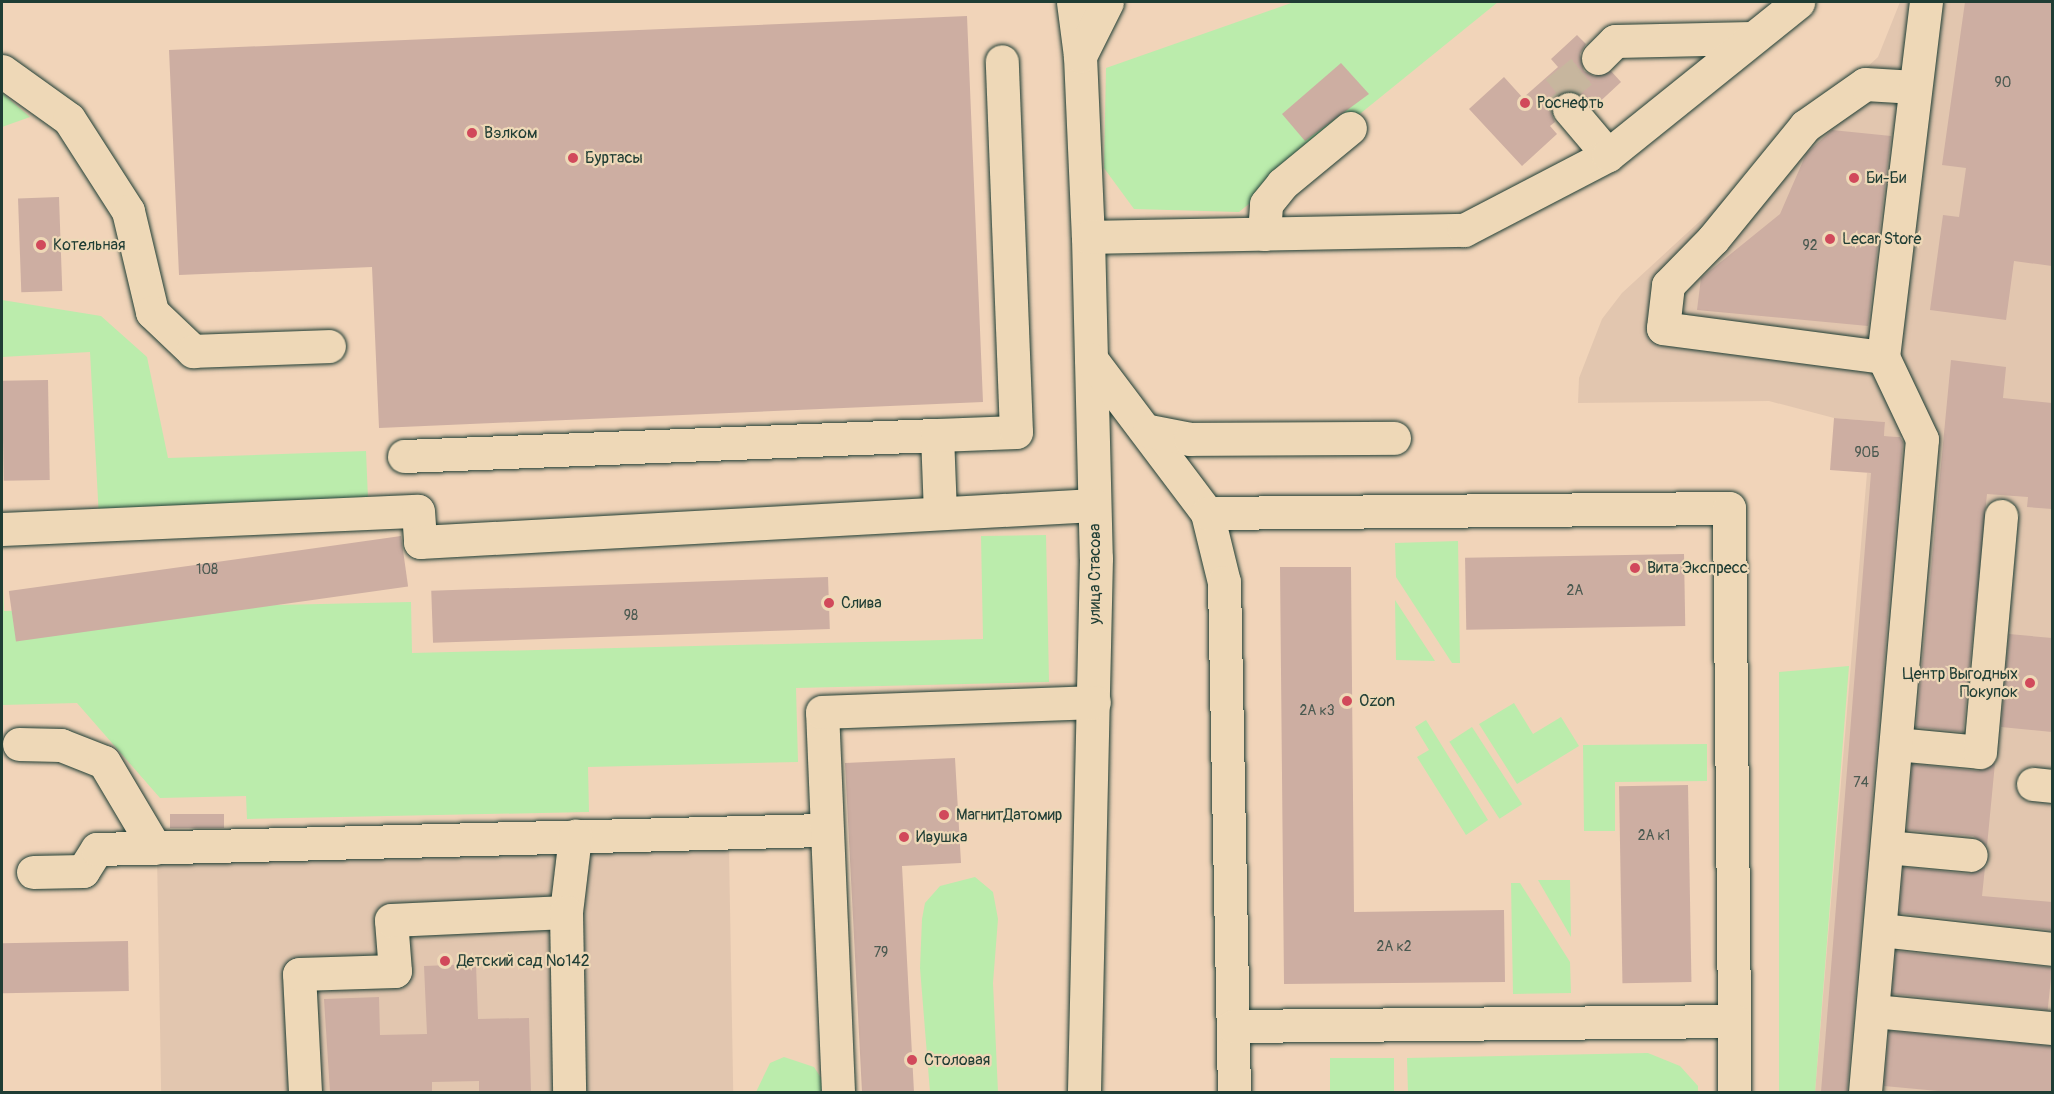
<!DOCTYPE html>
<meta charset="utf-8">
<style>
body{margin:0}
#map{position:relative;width:2054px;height:1094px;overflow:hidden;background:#f1d4b9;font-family:Pangolin,sans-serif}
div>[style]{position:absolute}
.built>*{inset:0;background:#e2c6af;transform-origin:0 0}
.green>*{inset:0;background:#bbecac;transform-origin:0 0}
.building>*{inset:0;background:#cdaea2;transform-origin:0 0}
.minor-tunnel>*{height:33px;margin-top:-16.5px;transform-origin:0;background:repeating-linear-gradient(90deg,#c7b69e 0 33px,transparent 0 49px)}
.roads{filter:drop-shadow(0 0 2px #1f3d34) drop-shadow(0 0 2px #1f3d34)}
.minor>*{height:33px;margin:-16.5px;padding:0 16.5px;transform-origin:16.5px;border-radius:16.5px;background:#eed8b7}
.dots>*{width:16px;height:16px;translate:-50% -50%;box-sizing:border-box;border:3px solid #eed8b7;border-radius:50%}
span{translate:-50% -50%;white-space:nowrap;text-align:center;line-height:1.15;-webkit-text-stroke:4.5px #eed8b7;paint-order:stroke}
.number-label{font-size:14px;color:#4a5950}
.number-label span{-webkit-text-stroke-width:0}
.poi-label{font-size:16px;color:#1f3d34}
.left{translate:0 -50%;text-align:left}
.right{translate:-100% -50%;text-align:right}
.street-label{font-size:16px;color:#1f3d34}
.frame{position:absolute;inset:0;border:3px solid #1f3d34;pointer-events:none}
</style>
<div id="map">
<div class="built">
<i style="clip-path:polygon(1900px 2px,2052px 2px,2052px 1092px,1815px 1092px,1867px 473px,1900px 474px,1903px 437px,1884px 436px,1885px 422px,1834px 418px,1769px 401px,1578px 403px,1579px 378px,1602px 319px,1622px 293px,1878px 57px)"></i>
<i style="left:729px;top:850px;width:242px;height:572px;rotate:89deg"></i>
</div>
<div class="green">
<i style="clip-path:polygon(1294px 2px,1498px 2px,1239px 212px,1134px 209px,1104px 168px,1106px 68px)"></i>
<i style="clip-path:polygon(2px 93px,30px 117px,2px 127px)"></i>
<i style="clip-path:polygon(2px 300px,101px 316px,147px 357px,168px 458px,366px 451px,368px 499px,99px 518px,90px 352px,2px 357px)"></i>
<i style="clip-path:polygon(1046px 535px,1049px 682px,796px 688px,798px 762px,588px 767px,589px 812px,247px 819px,246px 796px,160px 798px,77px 703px,2px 705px,2px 558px,4px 611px,411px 602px,412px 653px,983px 639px,981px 536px)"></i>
<i style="clip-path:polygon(1458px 541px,1460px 663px,1452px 663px,1396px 577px,1395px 543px)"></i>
<i style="clip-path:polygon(1395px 600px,1435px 661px,1396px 660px)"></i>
<i style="clip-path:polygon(1849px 666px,1815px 1092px,1779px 1092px,1779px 672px)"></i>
<i style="clip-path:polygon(1514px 703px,1533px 734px,1561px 717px,1579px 746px,1517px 784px,1479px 724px)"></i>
<i style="clip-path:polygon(1426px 720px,1488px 820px,1466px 835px,1417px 757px,1429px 750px,1415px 727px)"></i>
<i style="left:1472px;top:727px;width:92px;height:27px;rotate:57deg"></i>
<i style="clip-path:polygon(1707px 744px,1707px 781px,1615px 782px,1615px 831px,1584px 831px,1583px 745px)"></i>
<i style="clip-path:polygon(975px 877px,993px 892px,998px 919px,993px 983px,998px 1092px,930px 1092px,920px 968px,922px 919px,925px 903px,940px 886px)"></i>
<i style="clip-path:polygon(1538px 880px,1570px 880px,1571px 937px)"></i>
<i style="clip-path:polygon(1511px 883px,1520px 883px,1570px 962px,1571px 993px,1513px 994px)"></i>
<i style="clip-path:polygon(1648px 1053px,1680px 1066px,1698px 1086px,1698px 1092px,1408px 1092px,1407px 1058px)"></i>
<i style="clip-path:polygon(784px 1057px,814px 1067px,830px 1092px,756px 1092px,770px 1063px)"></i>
<i style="left:1330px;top:1058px;width:64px;height:34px"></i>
</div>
<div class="building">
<i style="clip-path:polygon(1965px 2px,2052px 2px,2052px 266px,2014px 261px,2006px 320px,1930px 310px,1943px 215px,1959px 217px,1966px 168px,1942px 165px)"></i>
<i style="clip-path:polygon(967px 16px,983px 402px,379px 428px,372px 267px,179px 275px,169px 50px)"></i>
<i style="clip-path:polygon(1577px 35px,1586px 44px,1580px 54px,1584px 71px,1594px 76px,1611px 71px,1621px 82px,1593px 108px,1576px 92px,1556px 95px,1551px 112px,1555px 122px,1550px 126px,1557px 134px,1522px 166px,1469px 109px,1504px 77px,1523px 98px,1558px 67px,1551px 59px)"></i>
<i style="clip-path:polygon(1341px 63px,1369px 94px,1305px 141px,1282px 114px)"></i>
<i style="clip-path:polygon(1832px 130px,1891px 136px,1868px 326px,1697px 310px,1701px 278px,1780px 214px,1806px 154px)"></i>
<i style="left:59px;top:197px;width:94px;height:41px;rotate:88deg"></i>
<i style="clip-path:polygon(1951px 360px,2006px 367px,2003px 398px,2052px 403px,2052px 509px,2027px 507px,2028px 497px,1987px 494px,1963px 732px,1916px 727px)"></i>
<i style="left:48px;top:380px;width:100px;height:46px;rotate:89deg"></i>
<i style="clip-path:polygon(1834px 418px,1885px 422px,1884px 436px,1900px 437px,1903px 442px,1847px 1092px,1821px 1092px,1871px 473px,1830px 470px)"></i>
<i style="left:401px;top:536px;width:51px;height:396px;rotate:82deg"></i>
<i style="left:1684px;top:554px;width:72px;height:219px;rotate:89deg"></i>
<i style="clip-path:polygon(1280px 567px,1351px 567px,1354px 912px,1504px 910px,1505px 982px,1284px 984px)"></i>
<i style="left:828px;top:577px;width:52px;height:397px;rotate:88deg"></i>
<i style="clip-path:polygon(2009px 634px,2052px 638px,2052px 732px,2001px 727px)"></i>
<i style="clip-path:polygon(955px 758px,961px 863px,902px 866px,914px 1092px,862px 1092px,845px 763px)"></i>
<i style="clip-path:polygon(1995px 763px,1987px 846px,1973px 836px,1907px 830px,1912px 764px,1978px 771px)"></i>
<i style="left:1688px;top:785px;width:197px;height:69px;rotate:89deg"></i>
<i style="left:170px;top:814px;width:54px;height:14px"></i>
<i style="clip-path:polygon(1903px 867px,1969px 874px,1985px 867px,1982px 896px,2052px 902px,2052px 930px,1899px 913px)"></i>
<i style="left:128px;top:941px;width:50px;height:126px;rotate:89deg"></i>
<i style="left:1896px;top:951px;width:157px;height:43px;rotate:6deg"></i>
<i style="clip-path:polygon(476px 964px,478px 1019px,529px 1018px,531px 1092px,479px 1092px,479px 1081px,432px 1082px,432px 1092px,330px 1092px,324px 999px,379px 997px,380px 1035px,427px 1034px,424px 966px)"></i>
<i style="clip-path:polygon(1889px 1031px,2052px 1046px,2052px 1092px,1949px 1092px,1884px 1086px)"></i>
</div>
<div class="minor-tunnel">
<i style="left:1569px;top:109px;width:21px;rotate:-127deg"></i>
<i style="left:1556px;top:92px;width:54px;rotate:-39deg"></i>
</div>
<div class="roads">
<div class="minor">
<i style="left:1073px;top:2px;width:54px;rotate:82.6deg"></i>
<i style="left:1080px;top:56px;width:181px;rotate:87.5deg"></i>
<i style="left:1088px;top:237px;width:321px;rotate:88.6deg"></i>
<i style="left:1096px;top:558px;width:534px;rotate:91.29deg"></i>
<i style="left:1080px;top:56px;width:60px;rotate:-63.4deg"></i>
<i style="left:1598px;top:58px;width:24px;rotate:-45deg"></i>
<i style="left:1615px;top:41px;width:137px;rotate:-1.3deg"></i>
<i style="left:2px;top:71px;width:82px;rotate:35.6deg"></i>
<i style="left:69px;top:119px;width:109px;rotate:57.3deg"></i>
<i style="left:128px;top:211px;width:104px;rotate:76.6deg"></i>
<i style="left:152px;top:312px;width:57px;rotate:43.6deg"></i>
<i style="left:193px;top:351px;width:136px;rotate:-2.1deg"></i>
<i style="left:1569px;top:109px;width:60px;rotate:49.7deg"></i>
<i style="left:1264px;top:234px;width:30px;rotate:-86deg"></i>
<i style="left:1266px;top:204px;width:26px;rotate:-51deg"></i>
<i style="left:1282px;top:184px;width:88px;rotate:-39.5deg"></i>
<i style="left:1088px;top:237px;width:376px;rotate:-1.1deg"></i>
<i style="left:1464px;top:230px;width:162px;rotate:-27.5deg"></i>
<i style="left:1608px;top:155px;width:244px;rotate:-38.8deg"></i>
<i style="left:1883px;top:357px;width:222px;rotate:-172.5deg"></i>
<i style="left:1663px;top:328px;width:43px;rotate:-83.4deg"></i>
<i style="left:1668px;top:285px;width:64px;rotate:-45.6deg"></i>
<i style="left:1713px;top:239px;width:146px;rotate:-50.8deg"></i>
<i style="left:1805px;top:126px;width:73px;rotate:-35deg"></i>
<i style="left:1865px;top:84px;width:50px;rotate:3.4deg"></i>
<i style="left:1091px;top:359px;width:193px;rotate:53deg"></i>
<i style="left:1207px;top:513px;width:71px;rotate:76.2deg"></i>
<i style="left:1224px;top:582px;width:510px;rotate:88.88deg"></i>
<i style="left:1149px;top:431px;width:42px;rotate:11deg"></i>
<i style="left:1190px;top:439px;width:204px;rotate:-0.3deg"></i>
<i style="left:404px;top:456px;width:533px;rotate:-2.26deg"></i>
<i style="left:940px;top:513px;width:78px;rotate:-92.2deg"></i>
<i style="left:937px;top:435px;width:79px;rotate:-2.2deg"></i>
<i style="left:1016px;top:432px;width:371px;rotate:-92.2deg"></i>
<i style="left:1207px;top:513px;width:522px;rotate:-0.55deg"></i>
<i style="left:1729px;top:508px;width:513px;rotate:89.44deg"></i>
<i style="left:2px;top:529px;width:416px;rotate:-2.5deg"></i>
<i style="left:418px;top:511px;width:31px;rotate:86deg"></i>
<i style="left:420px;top:542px;width:675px;rotate:-3.14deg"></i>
<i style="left:19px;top:744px;width:42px;rotate:1.4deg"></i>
<i style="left:61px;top:745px;width:46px;rotate:21.6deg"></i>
<i style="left:104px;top:762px;width:100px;rotate:59.3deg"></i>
<i style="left:1896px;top:744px;width:84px;rotate:5.4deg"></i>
<i style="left:1980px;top:752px;width:237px;rotate:-84.9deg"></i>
<i style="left:2033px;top:784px;width:19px;rotate:6deg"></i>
<i style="left:1887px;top:847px;width:84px;rotate:5.4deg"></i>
<i style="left:33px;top:872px;width:50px;rotate:-1.1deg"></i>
<i style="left:83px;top:871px;width:26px;rotate:-58deg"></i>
<i style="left:97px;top:849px;width:728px;rotate:-1.5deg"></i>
<i style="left:566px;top:912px;width:77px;rotate:-83.2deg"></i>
<i style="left:1881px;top:930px;width:172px;rotate:6.3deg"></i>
<i style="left:1874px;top:1011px;width:179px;rotate:5.5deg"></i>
<i style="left:1233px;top:1026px;width:501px;rotate:-0.57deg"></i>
<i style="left:1734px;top:1021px;width:71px;rotate:90deg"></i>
<i style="left:305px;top:1092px;width:118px;rotate:-92.9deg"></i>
<i style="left:299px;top:974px;width:96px;rotate:-1.8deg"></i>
<i style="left:395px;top:971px;width:51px;rotate:-94.5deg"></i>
<i style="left:391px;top:920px;width:175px;rotate:-2.6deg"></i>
<i style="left:566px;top:912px;width:180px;rotate:89deg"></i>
<i style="left:838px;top:1092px;width:380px;rotate:-92.4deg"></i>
<i style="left:822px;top:712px;width:272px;rotate:-2.1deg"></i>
<i style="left:1865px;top:1092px;width:655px;rotate:-85.01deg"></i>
<i style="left:1922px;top:439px;width:91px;rotate:-115.4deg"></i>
<i style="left:1883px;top:357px;width:358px;rotate:-83.1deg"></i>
</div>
</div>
<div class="dots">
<i style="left:1525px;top:103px;background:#d1495b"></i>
<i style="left:472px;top:133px;background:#d1495b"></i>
<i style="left:573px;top:158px;background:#d1495b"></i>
<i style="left:1854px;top:178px;background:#d1495b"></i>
<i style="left:1830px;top:239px;background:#d1495b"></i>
<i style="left:41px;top:245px;background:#d1495b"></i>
<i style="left:1635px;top:568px;background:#d1495b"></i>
<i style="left:829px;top:603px;background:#d1495b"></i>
<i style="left:2030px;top:683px;background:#d1495b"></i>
<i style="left:1347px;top:701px;background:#d1495b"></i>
<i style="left:944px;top:815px;background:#d1495b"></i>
<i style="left:904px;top:837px;background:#d1495b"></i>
<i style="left:445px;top:961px;background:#d1495b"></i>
<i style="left:912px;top:1060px;background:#d1495b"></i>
</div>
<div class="number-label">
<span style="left:2003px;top:83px">90</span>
<span style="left:1810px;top:246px">92</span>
<span style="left:1867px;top:453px">90Б</span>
<span style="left:207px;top:570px">108</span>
<span style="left:1575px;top:591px">2А</span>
<span style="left:631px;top:616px">98</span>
<span style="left:1317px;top:711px">2А к3</span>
<span style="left:1861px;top:783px">74</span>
<span style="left:1654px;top:836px">2А к1</span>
<span style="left:1394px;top:947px">2А к2</span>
<span style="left:881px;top:953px">79</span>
</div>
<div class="poi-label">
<span class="left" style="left:1537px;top:103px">Роснефть</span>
<span class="left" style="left:484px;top:133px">Вэлком</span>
<span class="left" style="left:585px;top:158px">Буртасы</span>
<span class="left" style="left:1866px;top:178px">Би-Би</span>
<span class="left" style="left:1842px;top:239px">Lecar Store</span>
<span class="left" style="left:53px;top:245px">Котельная</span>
<span class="left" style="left:1647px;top:568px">Вита Экспресс</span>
<span class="left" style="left:841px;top:603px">Слива</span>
<span class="right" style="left:2018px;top:683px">Центр Выгодных<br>Покупок</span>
<span class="left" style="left:1359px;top:701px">Ozon</span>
<span class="left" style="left:956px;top:815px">МагнитДатомир</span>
<span class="left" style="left:916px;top:837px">Ивушка</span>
<span class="left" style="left:457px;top:961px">Детский сад №142</span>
<span class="left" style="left:924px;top:1060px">Столовая</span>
</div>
<div class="street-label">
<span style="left:1095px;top:574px;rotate:-90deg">улица Стасова</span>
</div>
<div class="frame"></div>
</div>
